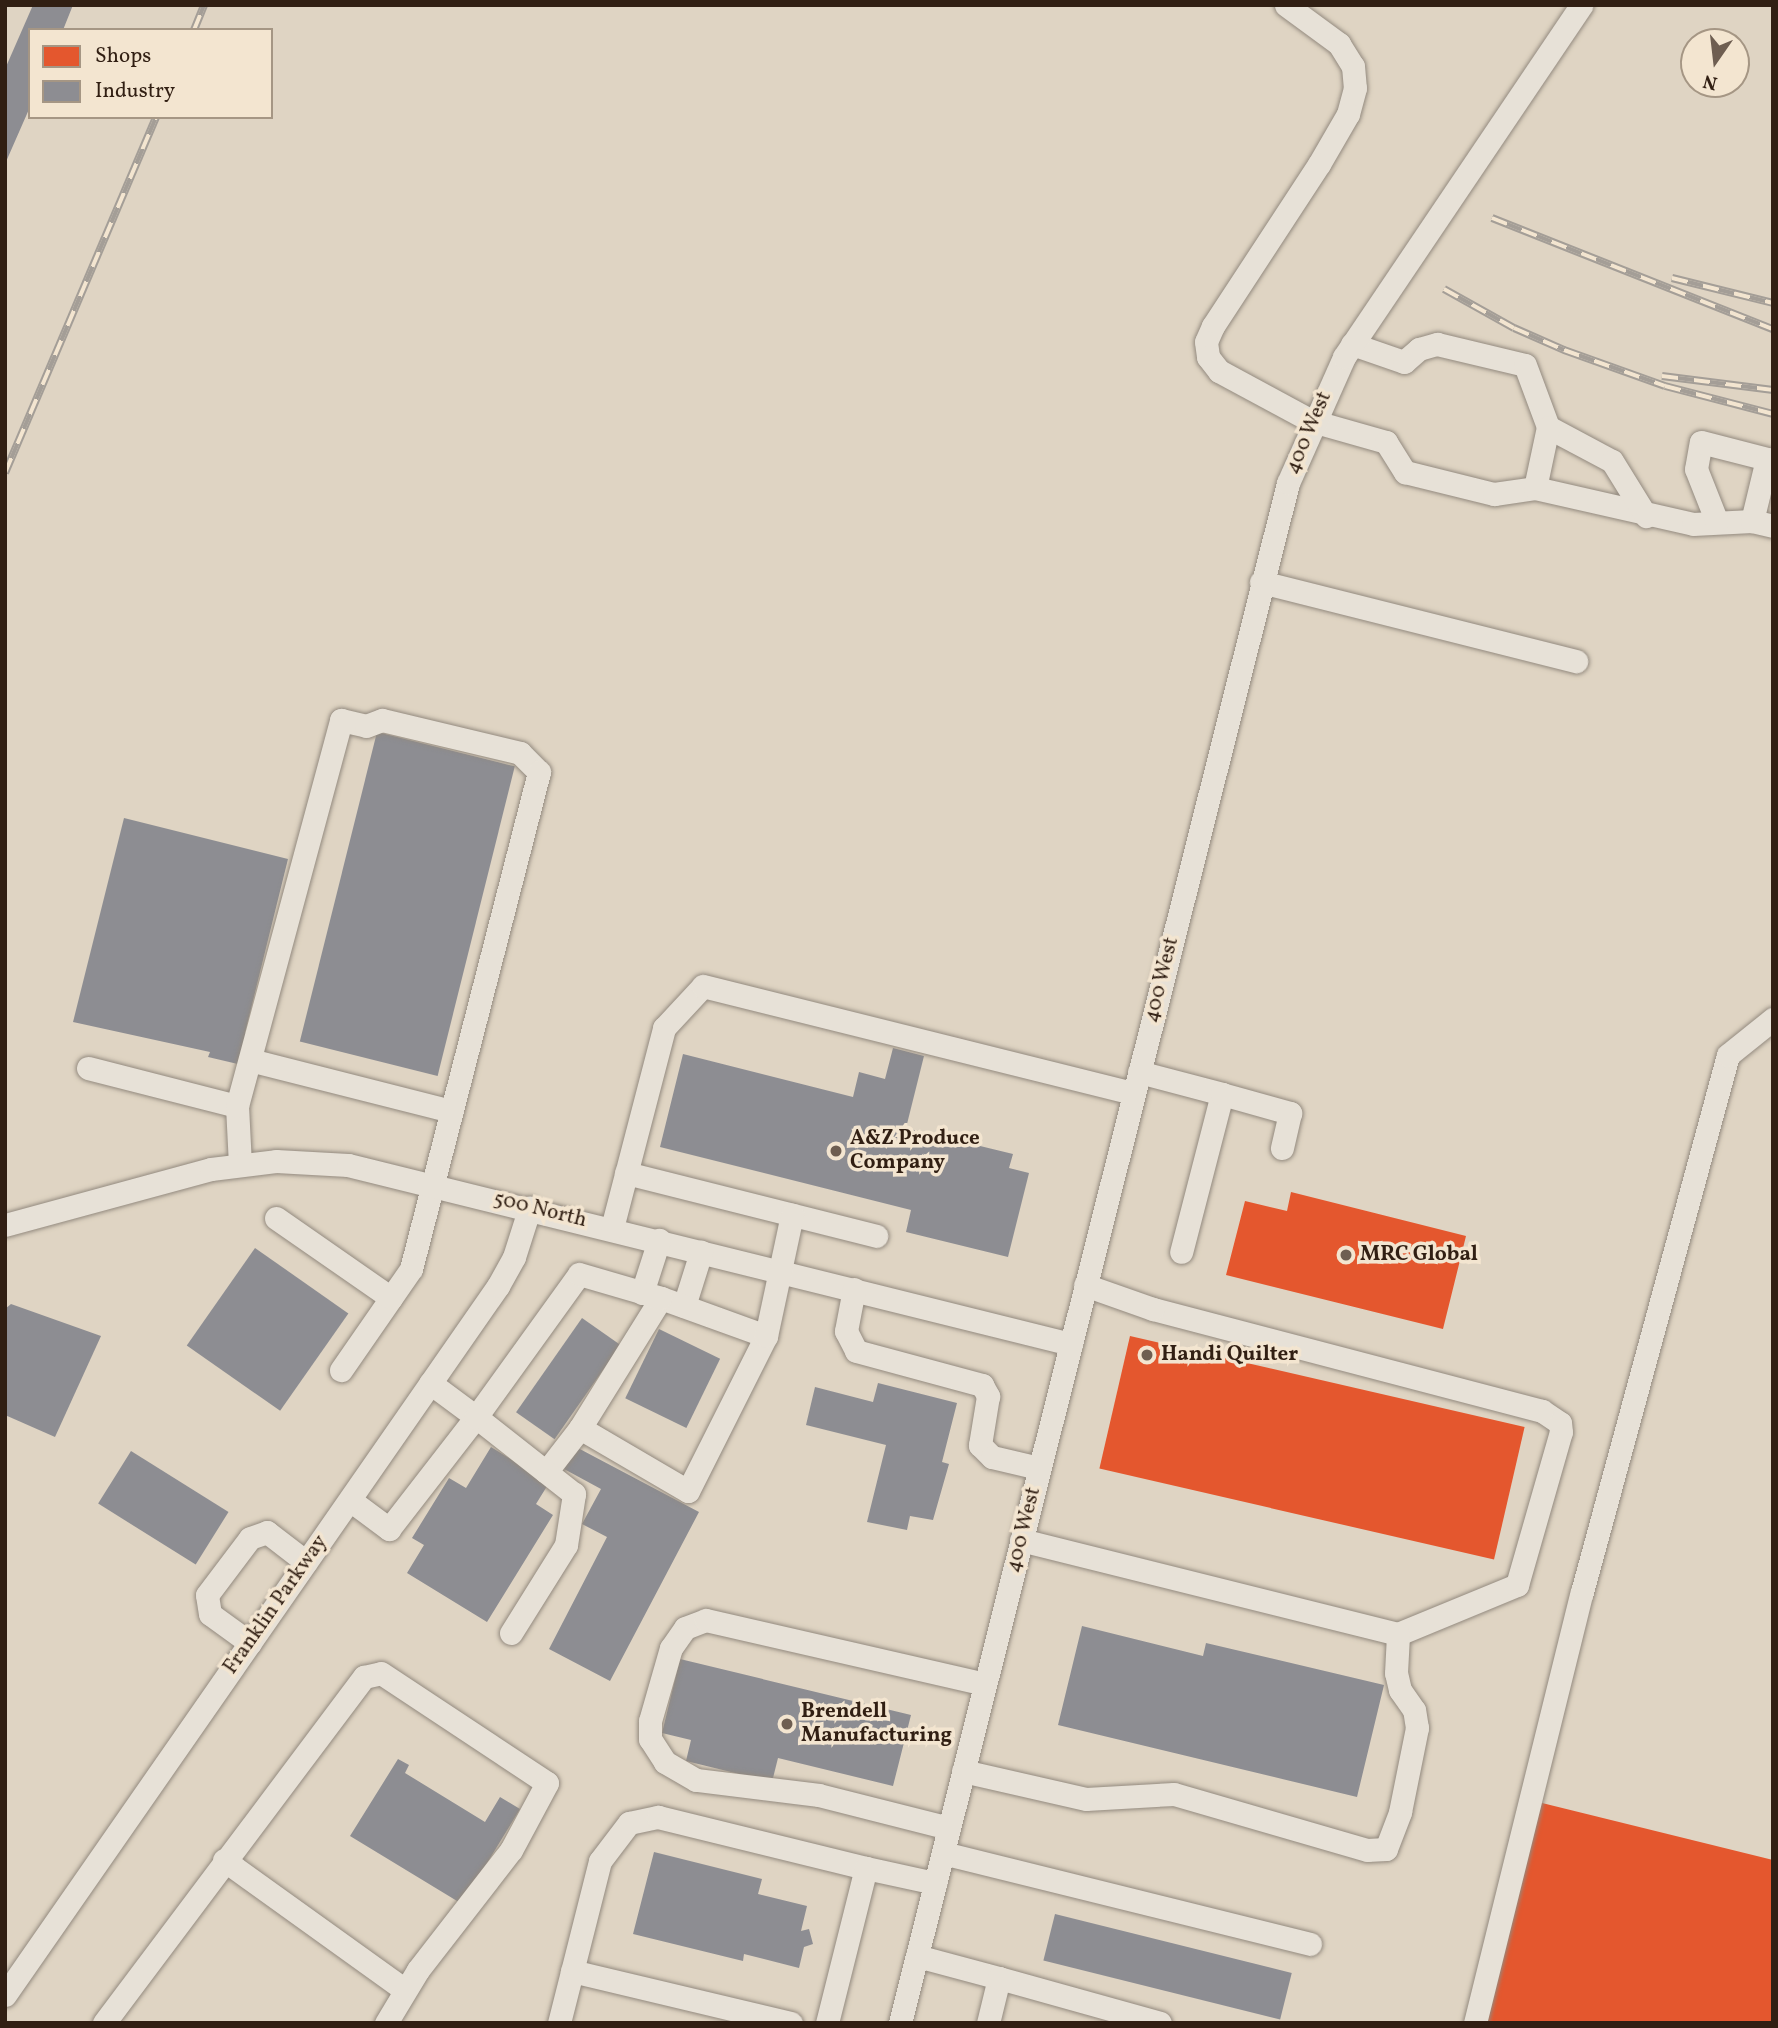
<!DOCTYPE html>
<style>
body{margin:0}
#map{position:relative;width:1778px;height:2028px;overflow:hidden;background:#dfd4c3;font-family:Vollkorn,serif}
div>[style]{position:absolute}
.shops>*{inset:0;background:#e4572e;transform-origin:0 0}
.industry>*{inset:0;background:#8d8d92;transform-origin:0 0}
.roads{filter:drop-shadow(0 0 2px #938a7f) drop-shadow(0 0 2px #938a7f)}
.minor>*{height:23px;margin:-11.5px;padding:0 11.5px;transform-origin:11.5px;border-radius:11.5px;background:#e7e1d7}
.rail>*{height:8px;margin-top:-4px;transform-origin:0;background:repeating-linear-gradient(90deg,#f3e5d0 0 16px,#a49e97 0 32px);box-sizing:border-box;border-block:2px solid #a49e97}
.dots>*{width:19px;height:19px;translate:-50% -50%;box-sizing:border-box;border:4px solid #f3e5d0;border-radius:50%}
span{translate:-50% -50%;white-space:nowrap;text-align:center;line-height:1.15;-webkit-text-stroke:7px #f3e5d0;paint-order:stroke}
.street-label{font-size:21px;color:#311f13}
.poi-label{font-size:21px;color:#311f13;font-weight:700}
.left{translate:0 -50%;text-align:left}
.frame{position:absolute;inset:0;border:7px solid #311f13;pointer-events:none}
.legend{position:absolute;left:28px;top:28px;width:245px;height:91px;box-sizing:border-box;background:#f3e5d0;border:2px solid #a59684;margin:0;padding:9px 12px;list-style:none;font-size:21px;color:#311f13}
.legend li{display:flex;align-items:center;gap:14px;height:35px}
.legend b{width:35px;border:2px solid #a59684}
.north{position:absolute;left:1680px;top:28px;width:70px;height:70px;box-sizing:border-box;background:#f3e5d0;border:2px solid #a59684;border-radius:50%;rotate:194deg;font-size:19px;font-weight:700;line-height:28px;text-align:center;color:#311f13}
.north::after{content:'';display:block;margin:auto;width:24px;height:32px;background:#6e5e51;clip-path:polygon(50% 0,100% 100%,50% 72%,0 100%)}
</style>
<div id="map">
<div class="shops">
<i style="clip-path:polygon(1291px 1192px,1466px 1236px,1443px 1329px,1226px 1275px,1245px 1201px,1287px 1211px)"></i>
<i style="left:1130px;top:1336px;width:405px;height:136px;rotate:13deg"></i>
<i style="clip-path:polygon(1538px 1802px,1773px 1860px,1773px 2023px,1487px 2023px)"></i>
</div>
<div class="industry">
<i style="clip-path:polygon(33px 5px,73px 5px,63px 30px,30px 30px,30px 107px,5px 164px,5px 69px)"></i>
<i style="left:377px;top:732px;width:142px;height:319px;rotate:14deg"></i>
<i style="clip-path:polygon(124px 818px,288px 859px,245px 1033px,250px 1034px,242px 1065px,208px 1057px,210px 1052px,73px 1022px)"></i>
<i style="clip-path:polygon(893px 1048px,924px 1056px,906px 1128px,1013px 1154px,1009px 1168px,1029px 1173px,1008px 1257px,906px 1232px,911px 1210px,660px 1147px,683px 1054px,853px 1097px,859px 1072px,885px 1079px)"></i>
<i style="left:255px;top:1248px;width:114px;height:119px;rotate:35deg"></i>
<i style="clip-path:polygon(11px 1304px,101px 1336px,55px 1437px,5px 1415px,5px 1309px)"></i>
<i style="left:582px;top:1318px;width:47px;height:115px;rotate:35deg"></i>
<i style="left:659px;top:1329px;width:68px;height:77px;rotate:26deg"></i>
<i style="clip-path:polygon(878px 1383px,957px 1403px,942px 1462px,949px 1464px,933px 1520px,910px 1516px,907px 1530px,867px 1522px,886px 1445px,806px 1425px,815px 1387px,873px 1402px)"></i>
<i style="clip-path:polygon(491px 1447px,549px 1483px,536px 1504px,553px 1515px,487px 1622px,407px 1573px,424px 1545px,412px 1538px,449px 1478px,466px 1488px)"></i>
<i style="clip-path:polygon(576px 1447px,699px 1512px,610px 1681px,549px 1649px,607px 1537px,582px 1524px,601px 1489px,564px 1469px)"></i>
<i style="left:131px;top:1451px;width:115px;height:62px;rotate:32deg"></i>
<i style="clip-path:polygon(1082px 1626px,1203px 1656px,1206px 1643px,1384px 1685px,1357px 1797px,1058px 1725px)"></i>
<i style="clip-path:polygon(680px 1659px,911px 1715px,893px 1786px,778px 1758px,772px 1782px,686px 1761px,691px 1740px,662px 1733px)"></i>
<i style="clip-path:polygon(398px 1759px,409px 1765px,405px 1773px,485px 1822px,500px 1797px,520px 1809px,462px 1904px,350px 1836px)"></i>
<i style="clip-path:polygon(654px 1852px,762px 1879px,758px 1894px,807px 1906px,801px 1931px,809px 1929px,813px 1944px,804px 1947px,799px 1968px,744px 1954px,743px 1961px,633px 1934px)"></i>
<i style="left:1055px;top:1914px;width:244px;height:48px;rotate:14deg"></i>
</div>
<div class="roads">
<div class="minor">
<i style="left:1286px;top:5px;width:66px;rotate:36.3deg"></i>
<i style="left:1339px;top:44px;width:26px;rotate:58deg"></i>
<i style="left:1353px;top:66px;width:22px;rotate:85deg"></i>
<i style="left:1355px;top:88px;width:27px;rotate:105deg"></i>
<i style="left:1348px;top:114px;width:58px;rotate:120.1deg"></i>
<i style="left:1319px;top:164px;width:194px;rotate:123.2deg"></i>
<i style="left:1213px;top:326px;width:17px;rotate:114deg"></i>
<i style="left:1206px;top:342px;width:15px;rotate:82deg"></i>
<i style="left:1208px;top:357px;width:18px;rotate:52deg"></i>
<i style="left:1219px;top:371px;width:106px;rotate:28.3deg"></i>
<i style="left:1312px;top:421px;width:77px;rotate:15.8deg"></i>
<i style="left:1386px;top:442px;width:36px;rotate:58deg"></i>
<i style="left:1405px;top:472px;width:92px;rotate:13.9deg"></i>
<i style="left:1494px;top:494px;width:41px;rotate:-8.3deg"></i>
<i style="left:1535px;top:488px;width:162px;rotate:12.8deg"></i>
<i style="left:1693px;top:524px;width:59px;rotate:-2.9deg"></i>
<i style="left:1752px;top:521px;width:22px;rotate:13deg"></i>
<i style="left:1352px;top:344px;width:55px;rotate:19.1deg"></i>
<i style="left:1404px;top:362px;width:20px;rotate:-41deg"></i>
<i style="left:1419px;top:349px;width:19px;rotate:-16deg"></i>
<i style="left:1437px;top:344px;width:90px;rotate:13.4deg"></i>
<i style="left:1525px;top:365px;width:66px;rotate:69.6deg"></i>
<i style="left:1548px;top:427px;width:72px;rotate:28deg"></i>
<i style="left:1612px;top:461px;width:65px;rotate:58.3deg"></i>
<i style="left:1535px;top:488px;width:62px;rotate:-78deg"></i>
<i style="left:1717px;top:522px;width:57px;rotate:-111.6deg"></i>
<i style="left:1696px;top:469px;width:27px;rotate:-80deg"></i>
<i style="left:1701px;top:442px;width:68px;rotate:14.4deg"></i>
<i style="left:1767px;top:459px;width:64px;rotate:103.6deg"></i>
<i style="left:1261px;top:582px;width:325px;rotate:14.1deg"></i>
<i style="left:250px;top:1060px;width:208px;rotate:14.2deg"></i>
<i style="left:88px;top:1068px;width:154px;rotate:14.3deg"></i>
<i style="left:1139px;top:1072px;width:86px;rotate:14.8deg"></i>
<i style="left:1222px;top:1094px;width:163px;rotate:104.5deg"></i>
<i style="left:1222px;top:1094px;width:71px;rotate:15.6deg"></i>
<i style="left:1290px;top:1113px;width:36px;rotate:103deg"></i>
<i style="left:240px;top:1165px;width:59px;rotate:-92.9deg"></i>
<i style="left:237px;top:1106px;width:400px;rotate:-74.9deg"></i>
<i style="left:341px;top:720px;width:26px;rotate:13deg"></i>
<i style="left:366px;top:726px;width:17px;rotate:-21deg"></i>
<i style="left:382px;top:720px;width:142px;rotate:13.4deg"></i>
<i style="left:520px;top:753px;width:27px;rotate:45deg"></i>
<i style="left:539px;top:772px;width:513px;rotate:104.44deg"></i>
<i style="left:411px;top:1269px;width:123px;rotate:124.7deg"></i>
<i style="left:626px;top:1173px;width:258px;rotate:14.1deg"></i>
<i style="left:276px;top:1218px;width:140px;rotate:34.8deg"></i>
<i style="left:5px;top:1225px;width:213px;rotate:-15.2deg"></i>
<i style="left:211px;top:1169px;width:65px;rotate:-7deg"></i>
<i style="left:276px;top:1161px;width:72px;rotate:3.2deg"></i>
<i style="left:348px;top:1165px;width:745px;rotate:13.91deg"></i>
<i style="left:612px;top:1228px;width:207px;rotate:-75.4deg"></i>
<i style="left:664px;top:1028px;width:57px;rotate:-47.1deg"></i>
<i style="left:703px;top:986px;width:443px;rotate:14deg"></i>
<i style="left:854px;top:1289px;width:43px;rotate:100.8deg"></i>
<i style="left:846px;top:1331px;width:22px;rotate:63deg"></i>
<i style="left:856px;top:1351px;width:131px;rotate:15.1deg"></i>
<i style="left:982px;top:1385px;width:13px;rotate:61deg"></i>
<i style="left:988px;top:1396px;width:50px;rotate:99.3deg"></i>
<i style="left:980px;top:1445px;width:17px;rotate:45deg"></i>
<i style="left:992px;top:1457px;width:48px;rotate:13.2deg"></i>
<i style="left:642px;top:1293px;width:56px;rotate:-72.2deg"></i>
<i style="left:684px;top:1306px;width:57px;rotate:-72.5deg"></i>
<i style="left:766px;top:1336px;width:112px;rotate:-160.1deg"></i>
<i style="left:661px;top:1298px;width:153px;rotate:121.9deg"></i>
<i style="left:580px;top:1428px;width:125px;rotate:30.3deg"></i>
<i style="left:688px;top:1491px;width:174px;rotate:-63.3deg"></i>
<i style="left:766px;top:1336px;width:124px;rotate:-77.9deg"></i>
<i style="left:546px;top:1472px;width:56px;rotate:-52.3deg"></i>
<i style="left:350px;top:1500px;width:49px;rotate:36.6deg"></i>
<i style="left:389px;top:1529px;width:142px;rotate:-52.2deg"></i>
<i style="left:476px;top:1417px;width:57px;rotate:-143.5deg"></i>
<i style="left:1021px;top:1540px;width:389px;rotate:14deg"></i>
<i style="left:1398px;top:1634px;width:129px;rotate:-22.4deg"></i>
<i style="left:1517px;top:1585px;width:159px;rotate:-74deg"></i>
<i style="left:1561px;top:1432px;width:9px;rotate:-96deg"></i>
<i style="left:1560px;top:1423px;width:22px;rotate:-146deg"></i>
<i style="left:1542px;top:1411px;width:402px;rotate:-165.3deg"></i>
<i style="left:1153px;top:1309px;width:72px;rotate:-160.6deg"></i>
<i style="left:511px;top:1633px;width:104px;rotate:-58deg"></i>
<i style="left:566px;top:1545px;width:52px;rotate:-81.1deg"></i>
<i style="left:574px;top:1494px;width:125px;rotate:-141.8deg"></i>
<i style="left:476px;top:1417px;width:176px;rotate:-54.2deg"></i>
<i style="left:579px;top:1274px;width:85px;rotate:16.3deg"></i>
<i style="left:250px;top:1643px;width:49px;rotate:-144.1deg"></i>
<i style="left:210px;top:1614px;width:19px;rotate:-99deg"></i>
<i style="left:207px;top:1595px;width:71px;rotate:-53deg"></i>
<i style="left:250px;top:1538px;width:18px;rotate:-19deg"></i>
<i style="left:267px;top:1532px;width:49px;rotate:37.6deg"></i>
<i style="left:963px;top:1771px;width:126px;rotate:12.8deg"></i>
<i style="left:1086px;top:1799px;width:88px;rotate:-3.3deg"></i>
<i style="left:1174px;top:1794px;width:201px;rotate:16.2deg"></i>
<i style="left:1367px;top:1850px;width:19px;rotate:-3deg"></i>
<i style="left:1386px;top:1849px;width:40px;rotate:-69deg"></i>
<i style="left:1400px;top:1812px;width:86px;rotate:-78.6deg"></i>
<i style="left:1417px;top:1728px;width:18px;rotate:-99deg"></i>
<i style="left:1414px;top:1710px;width:24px;rotate:-125deg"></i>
<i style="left:1400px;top:1690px;width:17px;rotate:-103deg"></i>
<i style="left:1396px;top:1673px;width:39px;rotate:-87deg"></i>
<i style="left:949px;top:1828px;width:134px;rotate:-165.8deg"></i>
<i style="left:819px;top:1795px;width:124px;rotate:-173deg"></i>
<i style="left:696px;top:1780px;width:36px;rotate:-150deg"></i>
<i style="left:665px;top:1762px;width:27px;rotate:-123deg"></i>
<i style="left:650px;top:1739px;width:18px;rotate:-90deg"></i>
<i style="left:650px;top:1721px;width:76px;rotate:-74deg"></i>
<i style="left:671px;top:1648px;width:24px;rotate:-55deg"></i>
<i style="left:685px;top:1628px;width:22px;rotate:-21deg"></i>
<i style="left:706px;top:1620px;width:286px;rotate:12.9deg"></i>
<i style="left:943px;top:1853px;width:378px;rotate:13.9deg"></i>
<i style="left:224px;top:1860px;width:223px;rotate:35.7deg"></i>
<i style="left:917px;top:1956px;width:85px;rotate:15deg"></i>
<i style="left:999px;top:1978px;width:46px;rotate:103.7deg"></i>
<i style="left:572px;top:1971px;width:225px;rotate:13.4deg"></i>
<i style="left:999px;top:1978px;width:167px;rotate:15.6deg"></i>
<i style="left:5px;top:1995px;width:864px;rotate:-55.19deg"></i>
<i style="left:498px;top:1286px;width:33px;rotate:-61deg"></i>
<i style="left:514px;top:1257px;width:52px;rotate:-72.3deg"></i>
<i style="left:104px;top:2023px;width:433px;rotate:-53.1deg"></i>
<i style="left:364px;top:1677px;width:17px;rotate:-13deg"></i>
<i style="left:381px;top:1673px;width:199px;rotate:33.5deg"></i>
<i style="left:547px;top:1783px;width:76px;rotate:118.2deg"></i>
<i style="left:511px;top:1850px;width:152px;rotate:127.8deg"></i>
<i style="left:418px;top:1970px;width:62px;rotate:121.1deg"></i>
<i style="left:559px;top:2023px;width:167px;rotate:-75.8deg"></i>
<i style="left:600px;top:1861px;width:48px;rotate:-52.7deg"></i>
<i style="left:629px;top:1823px;width:30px;rotate:-12deg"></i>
<i style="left:658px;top:1817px;width:214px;rotate:13.8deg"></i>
<i style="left:827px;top:2023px;width:160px;rotate:-75.9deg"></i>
<i style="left:866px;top:1868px;width:71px;rotate:12.3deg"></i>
<i style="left:900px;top:2023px;width:1588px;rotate:-75.86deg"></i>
<i style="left:1288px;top:483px;width:138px;rotate:-66deg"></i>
<i style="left:1344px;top:357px;width:424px;rotate:-56deg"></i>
<i style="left:1475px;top:2023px;width:444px;rotate:-76.1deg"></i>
<i style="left:1582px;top:1592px;width:556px;rotate:-74.79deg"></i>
<i style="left:1728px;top:1055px;width:58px;rotate:-38.7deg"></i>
</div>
</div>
<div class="rail">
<i style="left:194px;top:30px;width:27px;rotate:-68deg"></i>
<i style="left:1492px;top:218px;width:302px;rotate:21.6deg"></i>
<i style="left:1672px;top:278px;width:104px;rotate:13.9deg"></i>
<i style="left:1444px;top:289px;width:80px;rotate:29.1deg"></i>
<i style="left:1514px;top:328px;width:55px;rotate:23.7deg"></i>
<i style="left:1564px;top:350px;width:107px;rotate:19.6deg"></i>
<i style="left:1665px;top:386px;width:112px;rotate:14.5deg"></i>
<i style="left:1662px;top:376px;width:112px;rotate:7.2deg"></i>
<i style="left:5px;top:473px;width:387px;rotate:-67deg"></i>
</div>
<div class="dots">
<i style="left:836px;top:1151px;background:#6e5e51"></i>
<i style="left:1346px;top:1255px;background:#6e5e51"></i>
<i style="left:1147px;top:1355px;background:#6e5e51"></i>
<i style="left:787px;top:1724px;background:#6e5e51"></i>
</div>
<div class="street-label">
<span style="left:1309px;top:433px;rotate:-67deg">400 West</span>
<span style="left:1162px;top:980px;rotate:-76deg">400 West</span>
<span style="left:540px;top:1210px;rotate:14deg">500 North</span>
<span style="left:1024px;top:1530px;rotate:-76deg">400 West</span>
<span style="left:276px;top:1605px;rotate:-55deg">Franklin Parkway</span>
</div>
<div class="poi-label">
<span class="left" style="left:850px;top:1151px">A&amp;Z Produce<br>Company</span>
<span class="left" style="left:1360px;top:1255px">MRC Global</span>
<span class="left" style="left:1161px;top:1355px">Handi Quilter</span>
<span class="left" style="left:801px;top:1724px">Brendell<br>Manufacturing</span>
</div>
<div class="frame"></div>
<ul class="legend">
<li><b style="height:19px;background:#e4572e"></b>Shops</li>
<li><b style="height:19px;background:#8d8d92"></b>Industry</li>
</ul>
<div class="north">N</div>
</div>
